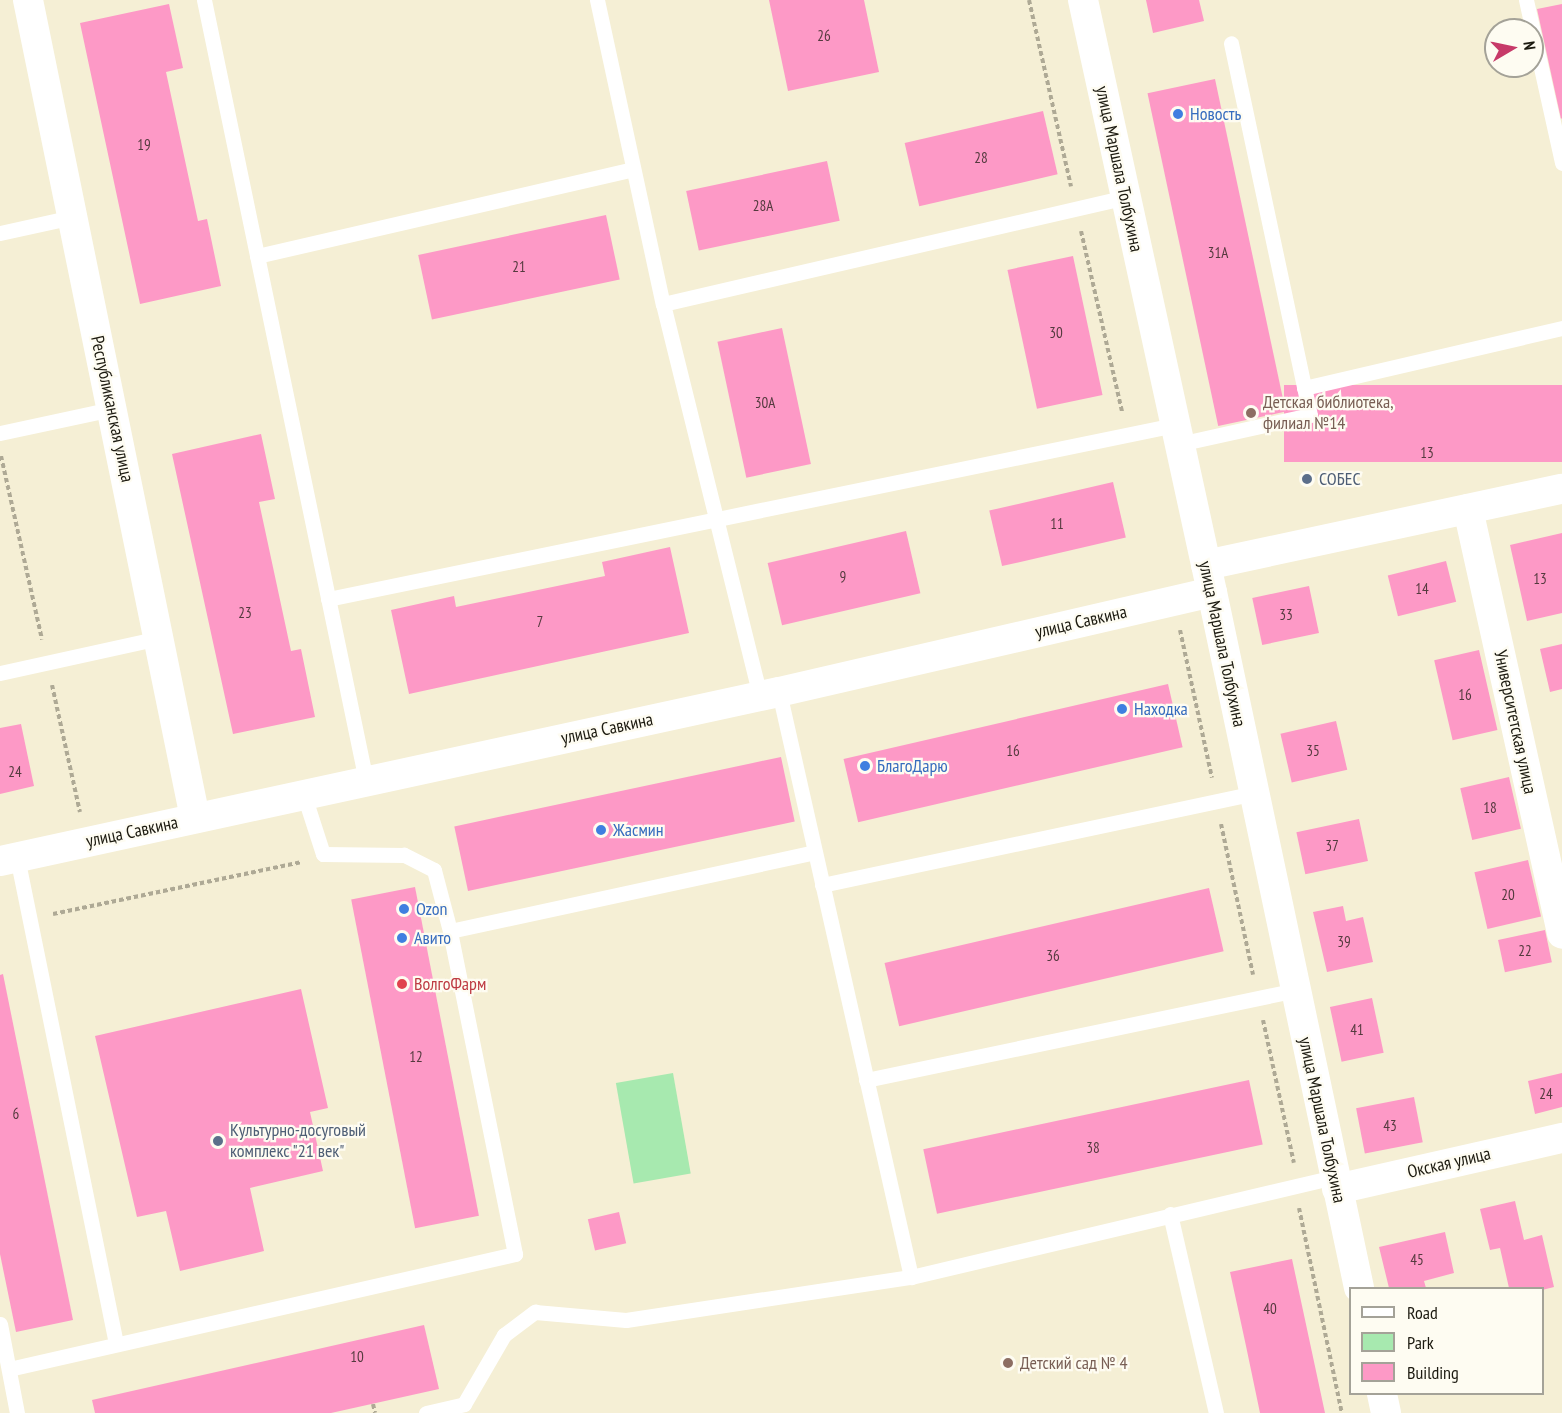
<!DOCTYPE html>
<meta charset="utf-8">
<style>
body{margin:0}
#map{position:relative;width:1562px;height:1413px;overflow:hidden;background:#f5efd5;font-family:"PT Sans Narrow",sans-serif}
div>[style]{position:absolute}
.green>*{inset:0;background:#a7e9af;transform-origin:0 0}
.building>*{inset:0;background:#fd99c6;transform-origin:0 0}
.path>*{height:4px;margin-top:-2px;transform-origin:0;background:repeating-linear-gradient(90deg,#aea995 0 4.5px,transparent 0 7.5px)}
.service>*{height:15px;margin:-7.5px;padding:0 7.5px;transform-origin:7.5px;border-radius:7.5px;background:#fff}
.minor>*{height:30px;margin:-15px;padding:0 15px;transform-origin:15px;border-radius:15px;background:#fff}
.dots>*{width:16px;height:16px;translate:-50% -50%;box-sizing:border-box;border:3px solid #fefcf2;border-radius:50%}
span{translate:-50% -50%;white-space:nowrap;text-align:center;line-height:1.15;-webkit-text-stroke:4.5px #fefcf2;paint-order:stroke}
.number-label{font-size:15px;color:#543a3e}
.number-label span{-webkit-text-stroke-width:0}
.shop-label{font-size:18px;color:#366cbe}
.left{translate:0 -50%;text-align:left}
.street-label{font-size:18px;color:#1c1a10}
.education-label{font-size:18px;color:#785e54}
.service-label{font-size:18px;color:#4e5e75}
.health-label{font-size:18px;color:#be3a42}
.legend{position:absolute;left:1349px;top:1287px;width:195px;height:108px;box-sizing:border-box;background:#fefcf2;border:2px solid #a4a298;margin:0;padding:8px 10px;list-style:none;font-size:18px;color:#1c1a10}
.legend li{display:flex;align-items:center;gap:12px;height:30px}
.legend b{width:30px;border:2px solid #a4a298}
.north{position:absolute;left:1484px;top:18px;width:60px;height:60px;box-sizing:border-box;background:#fefcf2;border:2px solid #a4a298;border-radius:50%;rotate:81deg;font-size:16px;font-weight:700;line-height:24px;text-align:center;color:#1c1a10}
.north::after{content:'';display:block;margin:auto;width:21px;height:27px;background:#c73a69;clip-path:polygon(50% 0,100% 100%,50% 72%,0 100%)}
</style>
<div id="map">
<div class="green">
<i style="left:673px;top:1073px;width:102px;height:58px;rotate:80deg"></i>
</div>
<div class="building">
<i style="clip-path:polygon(769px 0,864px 0,879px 72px,788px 91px)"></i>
<i style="clip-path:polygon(1146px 0,1199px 0,1204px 21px,1153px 33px)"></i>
<i style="clip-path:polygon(169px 4px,183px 68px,166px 72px,198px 221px,207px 219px,221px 286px,140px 304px,80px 23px)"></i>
<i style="clip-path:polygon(1562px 4px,1562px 118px,1561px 119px,1537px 9px)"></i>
<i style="left:1215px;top:79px;width:340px;height:69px;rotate:78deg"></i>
<i style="left:1043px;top:111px;width:65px;height:142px;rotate:77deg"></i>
<i style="left:827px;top:161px;width:61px;height:144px;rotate:78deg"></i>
<i style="left:606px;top:215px;width:66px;height:192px;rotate:78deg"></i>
<i style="left:1073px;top:256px;width:142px;height:67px;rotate:78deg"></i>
<i style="left:782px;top:328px;width:139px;height:66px;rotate:78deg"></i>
<i style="left:1562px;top:385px;width:77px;height:278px;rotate:90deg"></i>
<i style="clip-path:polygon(261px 434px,275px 499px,259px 502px,291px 651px,301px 649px,315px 717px,233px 734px,172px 454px)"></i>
<i style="left:1113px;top:482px;width:57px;height:127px;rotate:77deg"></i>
<i style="left:906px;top:531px;width:64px;height:142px;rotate:77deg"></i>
<i style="clip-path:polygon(1562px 533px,1562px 613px,1527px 621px,1510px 545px)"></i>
<i style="clip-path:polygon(670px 547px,689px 633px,409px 694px,391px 610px,454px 596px,456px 607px,605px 576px,602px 562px)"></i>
<i style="left:1446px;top:561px;width:42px;height:60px;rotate:76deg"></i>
<i style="left:1309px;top:586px;width:48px;height:58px;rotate:78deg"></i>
<i style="clip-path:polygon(1562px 644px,1562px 689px,1550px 692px,1540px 649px)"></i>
<i style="left:1479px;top:650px;width:82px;height:46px;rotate:77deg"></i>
<i style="left:1168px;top:684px;width:65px;height:333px;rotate:77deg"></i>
<i style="left:1336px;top:721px;width:50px;height:57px;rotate:77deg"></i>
<i style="clip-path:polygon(21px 724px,34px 786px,0 794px,0 728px)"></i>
<i style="left:781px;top:757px;width:66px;height:334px;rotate:78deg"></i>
<i style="left:1509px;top:777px;width:53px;height:50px;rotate:77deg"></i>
<i style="left:1359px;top:819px;width:43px;height:64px;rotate:78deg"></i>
<i style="left:1528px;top:860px;width:58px;height:55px;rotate:77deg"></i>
<i style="left:415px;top:887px;width:335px;height:65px;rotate:79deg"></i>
<i style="left:1209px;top:888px;width:65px;height:333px;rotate:77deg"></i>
<i style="clip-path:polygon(1343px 906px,1346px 921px,1363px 917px,1373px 962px,1327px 972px,1313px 912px)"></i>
<i style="left:1545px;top:930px;width:33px;height:48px;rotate:78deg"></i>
<i style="clip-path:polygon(3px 974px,73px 1320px,16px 1332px,0 1254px,0 975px)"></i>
<i style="clip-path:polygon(301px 989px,328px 1108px,310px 1112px,323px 1171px,250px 1188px,264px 1251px,180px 1271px,166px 1211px,137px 1217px,95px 1036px)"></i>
<i style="left:1372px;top:998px;width:56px;height:43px;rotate:78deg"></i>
<i style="clip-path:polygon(1562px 1073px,1562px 1107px,1535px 1114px,1528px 1081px)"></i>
<i style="left:1249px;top:1080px;width:66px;height:333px;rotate:78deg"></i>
<i style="left:1414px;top:1097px;width:46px;height:59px;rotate:79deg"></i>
<i style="clip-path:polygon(1515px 1201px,1524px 1240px,1542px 1235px,1554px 1287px,1542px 1290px,1509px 1288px,1500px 1248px,1490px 1250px,1480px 1209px)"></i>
<i style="left:619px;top:1212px;width:32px;height:32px;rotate:77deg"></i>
<i style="clip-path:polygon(1445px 1232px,1454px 1273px,1424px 1281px,1426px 1288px,1389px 1288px,1379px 1247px)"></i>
<i style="clip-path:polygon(1292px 1259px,1325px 1413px,1260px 1413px,1246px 1346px,1230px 1272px)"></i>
<i style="clip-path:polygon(424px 1325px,439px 1389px,331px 1413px,95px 1413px,92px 1400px)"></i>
</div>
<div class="path">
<i style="left:1029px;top:0;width:191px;rotate:77.3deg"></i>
<i style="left:1081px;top:231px;width:185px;rotate:77.2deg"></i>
<i style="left:1px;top:456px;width:188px;rotate:77.4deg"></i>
<i style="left:1180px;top:630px;width:151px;rotate:77.8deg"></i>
<i style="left:52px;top:685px;width:130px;rotate:77.6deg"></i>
<i style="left:1221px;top:824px;width:154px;rotate:78deg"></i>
<i style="left:53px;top:914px;width:253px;rotate:-11.8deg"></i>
<i style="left:1263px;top:1020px;width:146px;rotate:77.8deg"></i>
<i style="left:1299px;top:1208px;width:209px;rotate:78.2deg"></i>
<i style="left:373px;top:1404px;width:9px;rotate:77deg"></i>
</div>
<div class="service">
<i style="left:204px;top:0;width:798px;rotate:78.28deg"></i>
<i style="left:597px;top:0;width:311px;rotate:77.8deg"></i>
<i style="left:663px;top:304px;width:404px;rotate:76.1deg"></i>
<i style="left:1526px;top:0;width:167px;rotate:77.5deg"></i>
<i style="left:0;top:233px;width:75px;rotate:-12.4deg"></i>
<i style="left:257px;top:256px;width:386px;rotate:-13deg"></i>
<i style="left:663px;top:304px;width:474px;rotate:-13deg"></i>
<i style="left:1304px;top:388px;width:265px;rotate:-13.1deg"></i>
<i style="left:0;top:433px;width:115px;rotate:-12.1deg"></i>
<i style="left:1179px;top:444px;width:134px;rotate:-12.5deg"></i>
<i style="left:1310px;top:415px;width:380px;rotate:-102deg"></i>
<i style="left:328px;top:599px;width:865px;rotate:-11.61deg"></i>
<i style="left:0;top:673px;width:163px;rotate:-12.4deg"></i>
<i style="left:779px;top:692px;width:600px;rotate:77.28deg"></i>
<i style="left:17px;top:857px;width:496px;rotate:78.5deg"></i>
<i style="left:822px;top:885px;width:442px;rotate:-12deg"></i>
<i style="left:450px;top:931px;width:373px;rotate:-12.2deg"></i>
<i style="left:866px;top:1080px;width:438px;rotate:-11.8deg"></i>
<i style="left:1170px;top:1214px;width:204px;rotate:77deg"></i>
<i style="left:0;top:1324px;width:91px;rotate:79.2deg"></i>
<i style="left:9px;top:1369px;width:519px;rotate:-12.8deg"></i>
<i style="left:515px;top:1254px;width:329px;rotate:-101.4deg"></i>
<i style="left:450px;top:931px;width:63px;rotate:-104.7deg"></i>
<i style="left:434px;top:870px;width:34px;rotate:-153deg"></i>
<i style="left:404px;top:855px;width:81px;rotate:-179.3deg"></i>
<i style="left:323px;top:854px;width:62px;rotate:-107.9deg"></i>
<i style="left:426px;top:1413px;width:39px;rotate:-13deg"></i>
<i style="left:464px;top:1404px;width:80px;rotate:-59.9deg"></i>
<i style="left:504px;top:1335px;width:39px;rotate:-37deg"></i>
<i style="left:535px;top:1312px;width:91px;rotate:5deg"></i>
<i style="left:626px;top:1320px;width:288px;rotate:-8.6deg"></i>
<i style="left:911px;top:1277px;width:435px;rotate:-13.3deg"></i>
</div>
<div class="minor">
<i style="left:28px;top:0;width:835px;rotate:78.46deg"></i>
<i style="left:1083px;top:0;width:606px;rotate:77.71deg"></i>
<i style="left:1212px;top:592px;width:711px;rotate:78.07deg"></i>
<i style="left:1468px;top:509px;width:435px;rotate:77.5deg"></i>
<i style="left:1206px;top:565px;width:364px;rotate:-12.1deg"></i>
<i style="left:0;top:861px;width:797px;rotate:-12.24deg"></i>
<i style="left:779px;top:692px;width:444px;rotate:-13deg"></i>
<i style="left:1337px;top:1189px;width:231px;rotate:-12.8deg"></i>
<i style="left:1382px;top:1394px;width:19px;rotate:78deg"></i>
</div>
<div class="dots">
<i style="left:1178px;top:114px;background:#3f7fe0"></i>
<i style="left:1251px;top:413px;background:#8d6e63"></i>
<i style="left:1307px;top:479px;background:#5c6f8a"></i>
<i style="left:1122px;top:709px;background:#3f7fe0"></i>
<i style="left:865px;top:766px;background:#3f7fe0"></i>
<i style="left:601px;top:830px;background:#3f7fe0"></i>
<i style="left:404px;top:909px;background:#3f7fe0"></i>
<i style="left:402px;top:938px;background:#3f7fe0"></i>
<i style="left:402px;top:984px;background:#e0444e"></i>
<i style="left:218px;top:1141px;background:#5c6f8a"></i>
<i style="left:1008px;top:1363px;background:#8d6e63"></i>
</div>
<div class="number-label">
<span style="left:824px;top:36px">26</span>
<span style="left:144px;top:145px">19</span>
<span style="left:981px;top:158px">28</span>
<span style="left:763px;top:206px">28А</span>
<span style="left:1218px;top:253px">31А</span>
<span style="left:519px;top:267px">21</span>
<span style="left:1056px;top:333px">30</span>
<span style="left:765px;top:403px">30А</span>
<span style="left:1427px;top:453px">13</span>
<span style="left:1057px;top:524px">11</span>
<span style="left:843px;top:577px">9</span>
<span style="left:1540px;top:579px">13</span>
<span style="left:1422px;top:589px">14</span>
<span style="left:245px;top:613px">23</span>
<span style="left:1286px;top:615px">33</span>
<span style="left:540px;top:622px">7</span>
<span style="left:1465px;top:695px">16</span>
<span style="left:1013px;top:751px">16</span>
<span style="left:1313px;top:751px">35</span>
<span style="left:15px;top:772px">24</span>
<span style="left:1490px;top:808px">18</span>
<span style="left:1332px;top:846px">37</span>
<span style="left:1508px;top:895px">20</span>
<span style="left:1344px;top:942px">39</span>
<span style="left:1525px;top:951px">22</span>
<span style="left:1053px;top:956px">36</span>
<span style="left:1357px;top:1030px">41</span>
<span style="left:416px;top:1057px">12</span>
<span style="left:1546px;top:1094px">24</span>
<span style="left:16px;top:1114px">6</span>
<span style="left:1390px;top:1126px">43</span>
<span style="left:1093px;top:1148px">38</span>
<span style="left:1417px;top:1260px">45</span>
<span style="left:1270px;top:1309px">40</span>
<span style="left:357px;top:1357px">10</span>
</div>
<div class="shop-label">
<span class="left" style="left:1190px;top:114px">Новость</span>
<span class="left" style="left:1134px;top:709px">Находка</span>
<span class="left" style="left:877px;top:766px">БлагоДарю</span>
<span class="left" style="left:613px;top:830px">Жасмин</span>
<span class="left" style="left:416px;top:909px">Ozon</span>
<span class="left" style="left:414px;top:938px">Авито</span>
</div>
<div class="street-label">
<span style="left:1119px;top:169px;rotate:78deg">улица Маршала Толбухина</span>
<span style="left:112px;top:409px;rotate:78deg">Республиканская улица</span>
<span style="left:1081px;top:622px;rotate:-13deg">улица Савкина</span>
<span style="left:1222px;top:644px;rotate:78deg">улица Маршала Толбухина</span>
<span style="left:1515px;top:722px;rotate:78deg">Университетская улица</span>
<span style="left:607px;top:729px;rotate:-12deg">улица Савкина</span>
<span style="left:132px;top:832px;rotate:-12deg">улица Савкина</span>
<span style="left:1322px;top:1120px;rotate:78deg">улица Маршала Толбухина</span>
<span style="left:1449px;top:1163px;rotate:-13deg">Окская улица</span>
</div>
<div class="education-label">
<span class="left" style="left:1263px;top:413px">Детская библиотека,<br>филиал №14</span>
<span class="left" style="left:1020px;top:1363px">Детский сад № 4</span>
</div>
<div class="service-label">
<span class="left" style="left:1319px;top:479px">СОБЕС</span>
<span class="left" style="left:230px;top:1141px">Культурно-досуговый<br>комплекс "21 век"</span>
</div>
<div class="health-label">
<span class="left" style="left:414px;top:984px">ВолгоФарм</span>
</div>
<ul class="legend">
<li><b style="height:8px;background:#fff"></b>Road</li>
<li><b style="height:16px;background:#a7e9af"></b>Park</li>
<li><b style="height:16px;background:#fd99c6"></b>Building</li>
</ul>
<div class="north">N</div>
</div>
